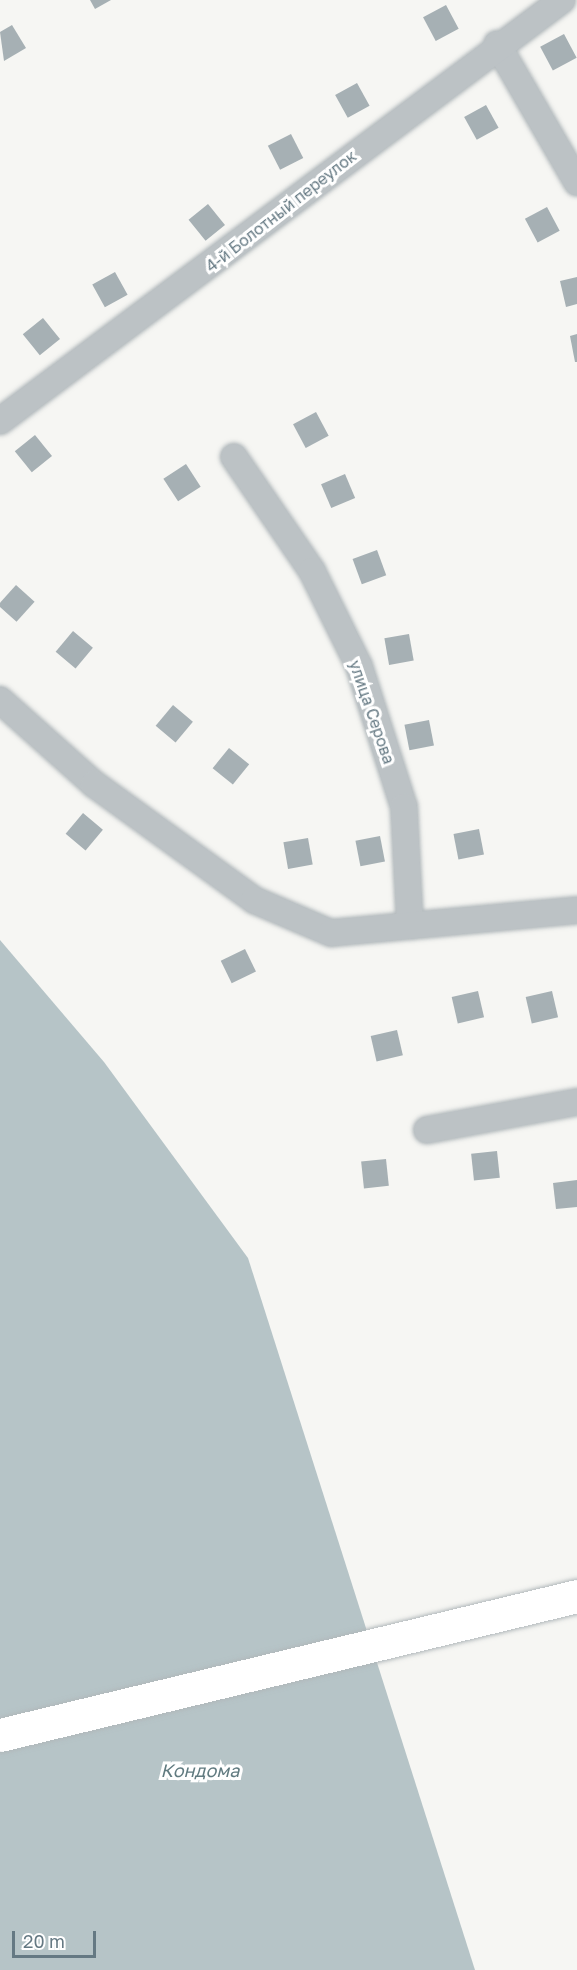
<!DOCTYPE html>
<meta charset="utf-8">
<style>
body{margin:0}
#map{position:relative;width:577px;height:1970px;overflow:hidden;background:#f6f6f3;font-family:"Golos Text",sans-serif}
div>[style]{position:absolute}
.water>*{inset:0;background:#b6c4c7}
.building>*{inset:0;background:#a6b0b4;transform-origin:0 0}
.roads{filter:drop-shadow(0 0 2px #b1b8bb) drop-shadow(0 0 2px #b1b8bb)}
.street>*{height:26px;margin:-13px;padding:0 13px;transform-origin:13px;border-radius:13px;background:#bcc2c5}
.secondary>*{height:33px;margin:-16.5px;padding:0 16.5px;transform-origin:16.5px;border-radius:16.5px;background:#fff}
span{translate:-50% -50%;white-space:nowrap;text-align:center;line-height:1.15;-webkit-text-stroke:6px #fff;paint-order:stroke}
.street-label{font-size:16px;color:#657983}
.water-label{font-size:18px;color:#617b80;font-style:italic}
.scale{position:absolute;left:12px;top:1931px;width:84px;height:27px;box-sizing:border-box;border:3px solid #657983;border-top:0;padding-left:8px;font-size:18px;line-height:21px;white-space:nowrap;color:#657983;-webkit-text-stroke:4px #fff;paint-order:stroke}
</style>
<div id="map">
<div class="water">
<i style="clip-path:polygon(0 940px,104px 1062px,248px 1258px,475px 1970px,0 1970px)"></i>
</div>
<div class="building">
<i style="clip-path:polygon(90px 0,111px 0,95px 9px)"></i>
<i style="left:446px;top:5px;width:27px;height:26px;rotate:62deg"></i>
<i style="clip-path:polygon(12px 25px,26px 48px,4px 61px,0 32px)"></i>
<i style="left:564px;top:34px;width:27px;height:27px;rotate:62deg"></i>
<i style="left:357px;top:83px;width:26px;height:25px;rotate:61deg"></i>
<i style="left:486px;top:105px;width:26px;height:25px;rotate:61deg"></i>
<i style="left:291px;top:134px;width:27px;height:26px;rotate:63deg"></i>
<i style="left:208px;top:204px;width:27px;height:25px;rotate:51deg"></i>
<i style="left:547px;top:207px;width:27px;height:25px;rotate:62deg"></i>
<i style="left:115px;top:272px;width:26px;height:26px;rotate:61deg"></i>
<i style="clip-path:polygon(577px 277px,577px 304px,566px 307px,560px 281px)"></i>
<i style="left:43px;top:318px;width:27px;height:26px;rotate:51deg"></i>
<i style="clip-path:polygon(577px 334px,577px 362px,575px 362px,570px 336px)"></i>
<i style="left:316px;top:412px;width:27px;height:26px;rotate:62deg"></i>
<i style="left:35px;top:435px;width:27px;height:26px;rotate:51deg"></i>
<i style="left:186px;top:464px;width:27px;height:27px;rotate:57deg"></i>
<i style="left:345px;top:474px;width:26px;height:26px;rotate:67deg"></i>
<i style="left:377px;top:550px;width:27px;height:26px;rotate:70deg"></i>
<i style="left:16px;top:585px;width:25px;height:27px;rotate:42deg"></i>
<i style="left:73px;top:631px;width:26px;height:27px;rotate:40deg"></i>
<i style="left:409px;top:634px;width:27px;height:25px;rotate:80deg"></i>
<i style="left:173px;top:705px;width:26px;height:27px;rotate:40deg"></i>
<i style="left:429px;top:720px;width:26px;height:25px;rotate:79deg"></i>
<i style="left:229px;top:748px;width:26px;height:26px;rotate:39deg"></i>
<i style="left:83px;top:813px;width:26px;height:27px;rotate:40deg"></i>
<i style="left:479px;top:829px;width:26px;height:26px;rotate:79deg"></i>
<i style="left:380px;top:836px;width:26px;height:25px;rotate:79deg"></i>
<i style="left:308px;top:838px;width:27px;height:25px;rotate:80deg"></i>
<i style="left:245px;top:949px;width:25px;height:27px;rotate:64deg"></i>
<i style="left:478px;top:991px;width:27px;height:27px;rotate:77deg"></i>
<i style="left:552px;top:991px;width:27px;height:27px;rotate:77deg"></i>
<i style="left:397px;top:1030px;width:26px;height:27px;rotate:77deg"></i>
<i style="left:497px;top:1151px;width:27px;height:26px;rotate:84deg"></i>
<i style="left:386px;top:1159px;width:27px;height:25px;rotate:84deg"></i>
<i style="clip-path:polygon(577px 1180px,577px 1207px,556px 1209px,553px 1183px)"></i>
</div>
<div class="roads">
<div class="street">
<i style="left:497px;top:44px;width:160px;rotate:59.9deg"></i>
<i style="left:0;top:421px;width:702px;rotate:-36.84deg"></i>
<i style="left:234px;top:457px;width:138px;rotate:55.6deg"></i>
<i style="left:312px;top:571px;width:106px;rotate:63.7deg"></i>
<i style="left:359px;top:666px;width:148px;rotate:72.3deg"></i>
<i style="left:404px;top:807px;width:119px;rotate:87.1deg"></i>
<i style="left:0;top:700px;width:126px;rotate:41.8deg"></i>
<i style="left:94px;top:784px;width:198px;rotate:35.9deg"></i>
<i style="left:254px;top:900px;width:84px;rotate:23.2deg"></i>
<i style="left:331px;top:933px;width:247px;rotate:-5.3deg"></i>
<i style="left:427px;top:1130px;width:153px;rotate:-10.6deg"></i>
</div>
<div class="secondary">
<i style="left:0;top:1735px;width:594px;rotate:-13.54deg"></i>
</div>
</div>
<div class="street-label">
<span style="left:281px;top:211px;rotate:-38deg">4-й Болотный переулок</span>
<span style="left:372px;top:712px;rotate:71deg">улица Серова</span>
</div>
<div class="water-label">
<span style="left:200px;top:1770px">Кондома</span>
</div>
<div class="scale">20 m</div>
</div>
